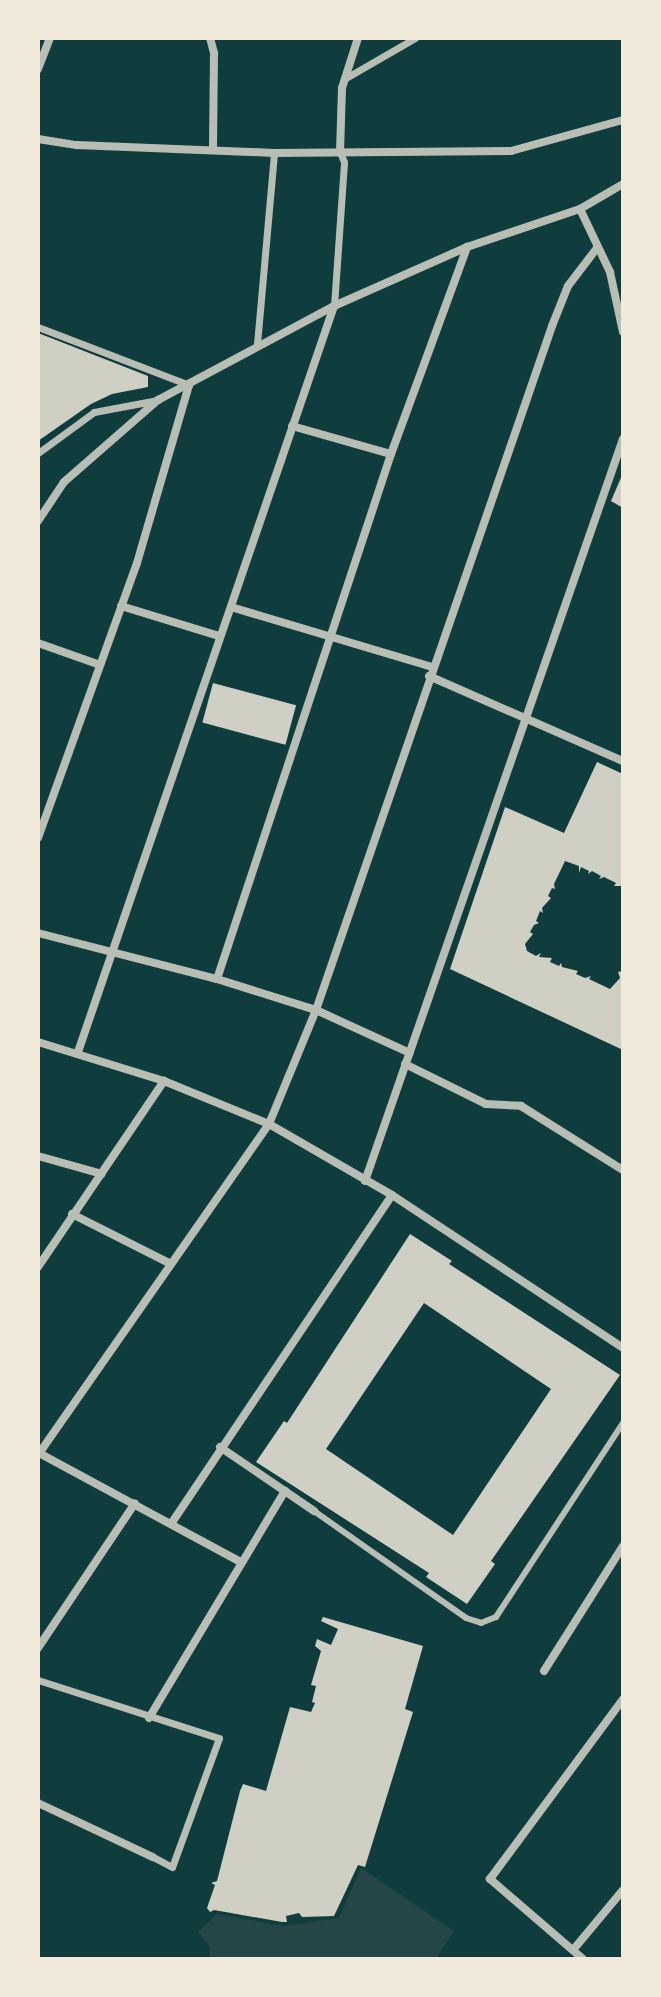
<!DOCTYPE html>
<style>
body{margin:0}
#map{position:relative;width:661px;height:1997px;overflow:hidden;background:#0f3d3e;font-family:"Public Sans",sans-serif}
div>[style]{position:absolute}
.green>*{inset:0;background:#244646}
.building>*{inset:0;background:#cfcfc3;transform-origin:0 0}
.service>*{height:6px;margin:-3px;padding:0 3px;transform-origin:3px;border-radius:3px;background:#b8beb3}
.pedestrian>*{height:7px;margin:-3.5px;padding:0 3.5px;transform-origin:3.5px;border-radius:3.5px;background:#b8beb3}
.minor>*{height:8px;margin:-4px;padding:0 4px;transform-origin:4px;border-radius:4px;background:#b8beb3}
span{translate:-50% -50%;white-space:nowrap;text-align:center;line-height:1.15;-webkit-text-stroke:7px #f1e9da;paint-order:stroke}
.frame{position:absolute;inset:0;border:40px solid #f1e9da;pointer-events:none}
</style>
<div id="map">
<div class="green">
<i style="clip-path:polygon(361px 1868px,454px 1931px,436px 1959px,210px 1959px,210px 1947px,198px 1932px,217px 1914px,283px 1926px,339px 1918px)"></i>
</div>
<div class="building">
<i style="clip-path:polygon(38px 333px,148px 376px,148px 387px,112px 394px,91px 404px,38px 441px)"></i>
<i style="clip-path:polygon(623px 473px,623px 508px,611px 501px)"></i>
<i style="left:213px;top:683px;width:86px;height:41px;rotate:15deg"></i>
<i style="clip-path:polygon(597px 762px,623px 774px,623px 886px,614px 886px,616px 883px,604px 877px,599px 879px,601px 876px,592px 871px,588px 874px,589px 871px,581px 867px,579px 873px,579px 866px,565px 861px,554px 884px,555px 889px,552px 888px,548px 896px,551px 898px,542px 908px,543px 913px,540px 911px,536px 921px,539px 923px,534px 925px,530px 932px,533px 934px,525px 944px,527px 951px,536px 956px,541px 953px,539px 957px,552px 958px,550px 962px,559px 966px,561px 963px,562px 967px,578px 971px,576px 974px,585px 978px,591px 976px,589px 979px,610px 989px,620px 978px,618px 972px,623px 971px,623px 1050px,450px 969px,505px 807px,564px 833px)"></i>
<i style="clip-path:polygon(evenodd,410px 1234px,452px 1261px,449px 1264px,620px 1375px,491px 1561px,495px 1564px,467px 1604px,426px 1577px,429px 1573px,256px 1462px,284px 1421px,287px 1423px,410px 1234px,424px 1303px,551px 1389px,453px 1535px,326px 1449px,424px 1303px)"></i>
<i style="clip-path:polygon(323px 1617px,423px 1646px,405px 1709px,413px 1712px,365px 1867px,358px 1865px,334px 1916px,302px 1917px,299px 1913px,286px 1916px,287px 1922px,282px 1922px,214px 1910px,210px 1912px,207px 1908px,215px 1885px,211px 1883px,217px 1881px,240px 1791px,243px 1784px,266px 1791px,290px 1707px,311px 1712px,315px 1703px,312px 1702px,316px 1686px,311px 1685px,321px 1651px,315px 1646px,317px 1639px,331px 1645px,338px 1629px,321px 1621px)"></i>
</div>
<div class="service">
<i style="left:314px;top:1511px;width:186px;rotate:35.1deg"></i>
<i style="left:466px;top:1618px;width:16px;rotate:18deg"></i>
<i style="left:481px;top:1623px;width:16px;rotate:-22deg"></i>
<i style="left:496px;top:1617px;width:232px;rotate:-56.8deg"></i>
</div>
<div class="pedestrian">
<i style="left:344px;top:79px;width:82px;rotate:-30deg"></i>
<i style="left:334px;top:306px;width:144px;rotate:-86deg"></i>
<i style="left:344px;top:162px;width:11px;rotate:-112deg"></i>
<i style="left:38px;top:327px;width:162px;rotate:21deg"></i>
<i style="left:257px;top:344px;width:192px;rotate:-84.9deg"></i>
<i style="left:38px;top:453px;width:69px;rotate:-36.2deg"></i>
<i style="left:94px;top:412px;width:65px;rotate:-10.6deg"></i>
<i style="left:38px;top:1680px;width:190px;rotate:17.8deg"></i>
<i style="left:219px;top:1738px;width:137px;rotate:110deg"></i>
<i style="left:172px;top:1867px;width:21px;rotate:-152deg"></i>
</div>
<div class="minor">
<i style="left:210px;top:38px;width:16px;rotate:75deg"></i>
<i style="left:214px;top:53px;width:96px;rotate:90.6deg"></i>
<i style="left:38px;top:69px;width:33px;rotate:-69deg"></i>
<i style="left:38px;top:139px;width:39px;rotate:9deg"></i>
<i style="left:77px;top:145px;width:197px;rotate:2.3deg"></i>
<i style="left:274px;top:153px;width:237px;rotate:-0.5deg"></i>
<i style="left:511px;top:151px;width:116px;rotate:-15.5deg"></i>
<i style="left:340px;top:152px;width:64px;rotate:-88.2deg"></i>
<i style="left:342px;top:88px;width:52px;rotate:-72.3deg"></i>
<i style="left:580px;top:209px;width:70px;rotate:64.5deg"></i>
<i style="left:610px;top:272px;width:61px;rotate:77.8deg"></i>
<i style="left:292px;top:426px;width:103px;rotate:15.8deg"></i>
<i style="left:38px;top:521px;width:47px;rotate:-56.3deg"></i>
<i style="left:64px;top:482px;width:125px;rotate:-41.1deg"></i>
<i style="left:158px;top:400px;width:200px;rotate:-28.1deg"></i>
<i style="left:334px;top:306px;width:145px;rotate:-23.9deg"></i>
<i style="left:467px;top:247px;width:119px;rotate:-18.6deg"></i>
<i style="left:580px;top:209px;width:50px;rotate:-30.2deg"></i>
<i style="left:121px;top:606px;width:102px;rotate:17deg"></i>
<i style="left:231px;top:607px;width:210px;rotate:16.6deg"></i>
<i style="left:38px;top:643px;width:66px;rotate:19.5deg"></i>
<i style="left:429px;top:676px;width:212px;rotate:23.7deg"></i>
<i style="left:38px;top:838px;width:292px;rotate:-70.2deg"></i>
<i style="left:137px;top:563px;width:185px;rotate:-73.7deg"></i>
<i style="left:38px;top:933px;width:185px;rotate:14.4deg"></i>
<i style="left:217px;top:979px;width:104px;rotate:17.4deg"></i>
<i style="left:316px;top:1010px;width:103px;rotate:24.6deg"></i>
<i style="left:217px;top:979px;width:553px;rotate:-71.66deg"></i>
<i style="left:391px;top:454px;width:221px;rotate:-69.8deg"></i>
<i style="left:38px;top:1042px;width:132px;rotate:17.2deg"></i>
<i style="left:164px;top:1081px;width:113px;rotate:22.3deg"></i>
<i style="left:269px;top:1124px;width:142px;rotate:30deg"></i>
<i style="left:392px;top:1195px;width:277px;rotate:33.5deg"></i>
<i style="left:78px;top:1052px;width:789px;rotate:-71.06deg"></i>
<i style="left:405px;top:1064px;width:90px;rotate:26.3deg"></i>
<i style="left:486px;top:1104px;width:35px;rotate:3deg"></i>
<i style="left:521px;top:1106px;width:120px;rotate:32.1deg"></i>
<i style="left:38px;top:1156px;width:66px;rotate:15.7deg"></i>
<i style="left:365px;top:1181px;width:786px;rotate:-70.83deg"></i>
<i style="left:72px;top:1214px;width:109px;rotate:26.8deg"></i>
<i style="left:38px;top:1267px;width:225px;rotate:-55.9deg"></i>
<i style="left:220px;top:1447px;width:114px;rotate:34.2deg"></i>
<i style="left:39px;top:1453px;width:230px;rotate:28.4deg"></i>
<i style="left:38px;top:1455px;width:404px;rotate:-55.1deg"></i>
<i style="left:269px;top:1124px;width:123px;rotate:-67.6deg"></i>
<i style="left:316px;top:1010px;width:724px;rotate:-70.96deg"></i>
<i style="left:552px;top:326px;width:43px;rotate:-68.2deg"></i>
<i style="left:568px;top:286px;width:48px;rotate:-52.7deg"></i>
<i style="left:171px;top:1524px;width:396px;rotate:-56.1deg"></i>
<i style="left:38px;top:1648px;width:174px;rotate:-56.2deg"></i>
<i style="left:544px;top:1671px;width:148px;rotate:-57.7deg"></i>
<i style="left:149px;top:1718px;width:265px;rotate:-59.1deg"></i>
<i style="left:38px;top:1803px;width:127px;rotate:25.2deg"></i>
<i style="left:573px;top:1950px;width:78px;rotate:-50.2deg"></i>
<i style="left:583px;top:1959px;width:123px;rotate:-139.3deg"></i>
<i style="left:490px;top:1879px;width:224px;rotate:-53.5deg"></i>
</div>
<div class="frame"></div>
</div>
